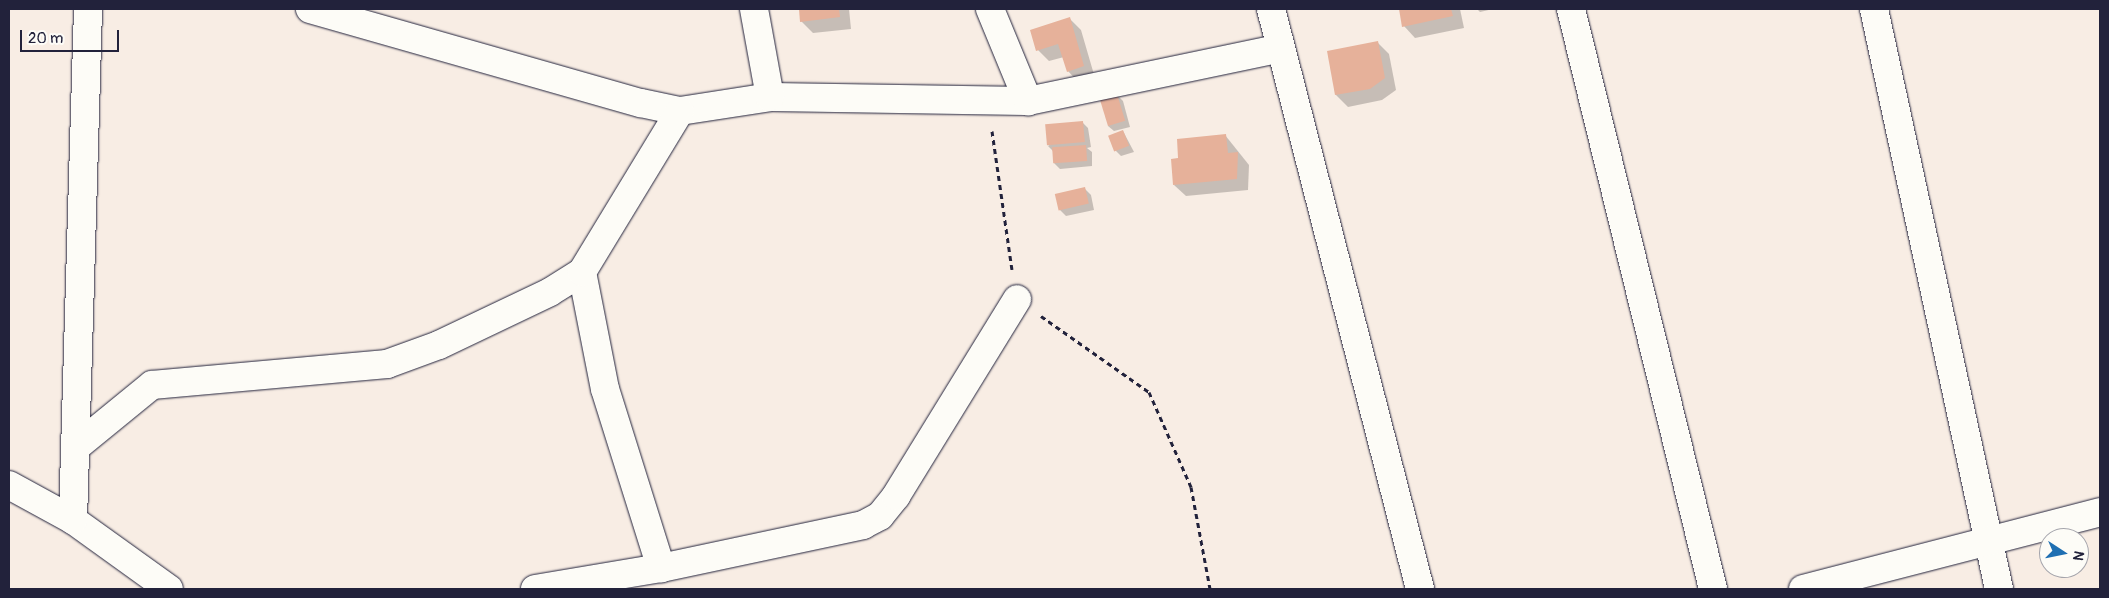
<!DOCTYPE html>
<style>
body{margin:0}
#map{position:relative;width:2109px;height:598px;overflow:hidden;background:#f8ede4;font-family:Pangolin,sans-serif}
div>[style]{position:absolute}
.shadow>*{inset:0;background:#0003}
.building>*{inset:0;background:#e6b19a;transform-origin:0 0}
.path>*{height:3px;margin-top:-1.5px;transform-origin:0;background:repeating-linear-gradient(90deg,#22223b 0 5px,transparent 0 9px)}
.roads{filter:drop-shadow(0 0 1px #22223b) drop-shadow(0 0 1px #22223b)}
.minor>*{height:28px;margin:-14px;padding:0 14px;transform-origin:14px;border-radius:14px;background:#fdfcf7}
span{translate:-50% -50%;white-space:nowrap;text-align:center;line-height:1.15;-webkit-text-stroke:5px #fdfcf7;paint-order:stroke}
.frame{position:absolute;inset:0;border:10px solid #22223b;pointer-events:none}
.north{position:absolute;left:2039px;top:528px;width:50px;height:50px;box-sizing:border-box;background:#fdfcf7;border:1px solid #a5a5ac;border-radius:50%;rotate:101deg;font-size:14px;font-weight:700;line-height:20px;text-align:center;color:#22223b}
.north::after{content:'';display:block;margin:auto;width:18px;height:22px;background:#1f6fb2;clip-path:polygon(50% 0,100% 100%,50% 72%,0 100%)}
.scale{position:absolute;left:20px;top:30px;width:99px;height:22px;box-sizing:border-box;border:2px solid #22223b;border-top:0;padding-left:6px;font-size:15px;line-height:18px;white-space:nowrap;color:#22223b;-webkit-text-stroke:4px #fdfcf7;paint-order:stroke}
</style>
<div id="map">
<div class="shadow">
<i style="clip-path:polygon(800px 9px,849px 9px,851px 29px,813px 33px,801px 21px)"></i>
<i style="clip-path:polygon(1400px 9px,1460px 9px,1464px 28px,1415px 38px,1404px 26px)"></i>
<i style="clip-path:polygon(1477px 9px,1493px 9px,1480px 12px)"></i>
<i style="clip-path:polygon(1070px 19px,1081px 30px,1095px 78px,1079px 83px,1068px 71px,1064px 57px,1049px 61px,1038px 50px)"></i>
<i style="clip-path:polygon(1378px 43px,1389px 54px,1396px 90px,1382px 100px,1348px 107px,1336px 95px,1328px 52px)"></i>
<i style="clip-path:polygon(1117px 95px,1123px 101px,1130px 127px,1114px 131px,1108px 126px)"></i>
<i style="clip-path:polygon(1082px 122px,1088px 128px,1091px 147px,1087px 148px,1092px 152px,1092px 166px,1060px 169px,1054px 163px,1053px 151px,1048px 146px)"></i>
<i style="clip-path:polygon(1123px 131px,1134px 152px,1121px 156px,1115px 150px)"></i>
<i style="clip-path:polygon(1225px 135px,1249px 165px,1248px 190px,1186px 196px,1174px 185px)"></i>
<i style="clip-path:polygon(1085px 189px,1091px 195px,1094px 210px,1066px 216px,1060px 210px)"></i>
</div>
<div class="building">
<i style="clip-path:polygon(799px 9px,839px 9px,840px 17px,800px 22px)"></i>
<i style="clip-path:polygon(1399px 9px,1451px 9px,1453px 16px,1402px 27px)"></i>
<i style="clip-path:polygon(1070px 17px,1084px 66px,1067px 72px,1058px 44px,1036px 51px,1030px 30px)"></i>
<i style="clip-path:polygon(1378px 41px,1385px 78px,1370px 89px,1335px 95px,1327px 51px)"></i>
<i style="left:1117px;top:94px;width:28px;height:18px;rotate:73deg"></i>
<i style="left:1083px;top:121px;width:21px;height:38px;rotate:85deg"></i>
<i style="left:1123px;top:130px;width:17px;height:16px;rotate:69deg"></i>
<i style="clip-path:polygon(1226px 134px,1228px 153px,1238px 152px,1237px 179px,1173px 185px,1171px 159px,1178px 158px,1177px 139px)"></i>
<i style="left:1086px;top:145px;width:16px;height:34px;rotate:86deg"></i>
<i style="left:1085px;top:187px;width:17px;height:31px;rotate:77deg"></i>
</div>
<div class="path">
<i style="left:992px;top:131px;width:140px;rotate:81.8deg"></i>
<i style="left:1041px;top:316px;width:132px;rotate:35.1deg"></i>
<i style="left:1149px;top:392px;width:104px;rotate:66.1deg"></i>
<i style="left:1191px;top:487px;width:104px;rotate:79.4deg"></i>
</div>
<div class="roads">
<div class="minor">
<i style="left:310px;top:9px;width:344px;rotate:15.9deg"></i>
<i style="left:641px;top:103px;width:40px;rotate:12deg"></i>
<i style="left:680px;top:111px;width:91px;rotate:-8.8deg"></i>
<i style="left:770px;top:97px;width:258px;rotate:0.9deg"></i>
<i style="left:1028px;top:101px;width:258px;rotate:-11.8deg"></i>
<i style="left:754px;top:9px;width:89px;rotate:79.7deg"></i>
<i style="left:990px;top:9px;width:100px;rotate:67.6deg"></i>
<i style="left:1271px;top:9px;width:599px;rotate:75.59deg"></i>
<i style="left:1571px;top:9px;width:597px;rotate:76.24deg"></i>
<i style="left:1874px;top:9px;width:593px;rotate:77.84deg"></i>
<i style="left:582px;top:272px;width:119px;rotate:78.9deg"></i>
<i style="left:605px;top:389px;width:188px;rotate:72.6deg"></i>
<i style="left:76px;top:447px;width:98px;rotate:-39.2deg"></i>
<i style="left:152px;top:385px;width:236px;rotate:-5.1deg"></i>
<i style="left:387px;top:364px;width:55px;rotate:-20.1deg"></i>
<i style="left:439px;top:345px;width:123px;rotate:-25.5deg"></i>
<i style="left:550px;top:292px;width:38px;rotate:-32deg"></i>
<i style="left:582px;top:272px;width:188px;rotate:-58.7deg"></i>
<i style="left:9px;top:485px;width:73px;rotate:28.7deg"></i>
<i style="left:73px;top:520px;width:118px;rotate:35.7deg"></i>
<i style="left:73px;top:520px;width:511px;rotate:-88.32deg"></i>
<i style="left:535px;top:589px;width:128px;rotate:-9.5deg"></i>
<i style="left:661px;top:568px;width:207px;rotate:-12deg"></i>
<i style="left:863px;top:525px;width:19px;rotate:-28deg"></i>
<i style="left:880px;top:516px;width:26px;rotate:-51deg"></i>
<i style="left:896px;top:496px;width:231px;rotate:-58.4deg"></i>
<i style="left:1803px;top:589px;width:307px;rotate:-14.5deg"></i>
</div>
</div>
<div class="frame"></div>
<div class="north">N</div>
<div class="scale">20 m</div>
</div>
